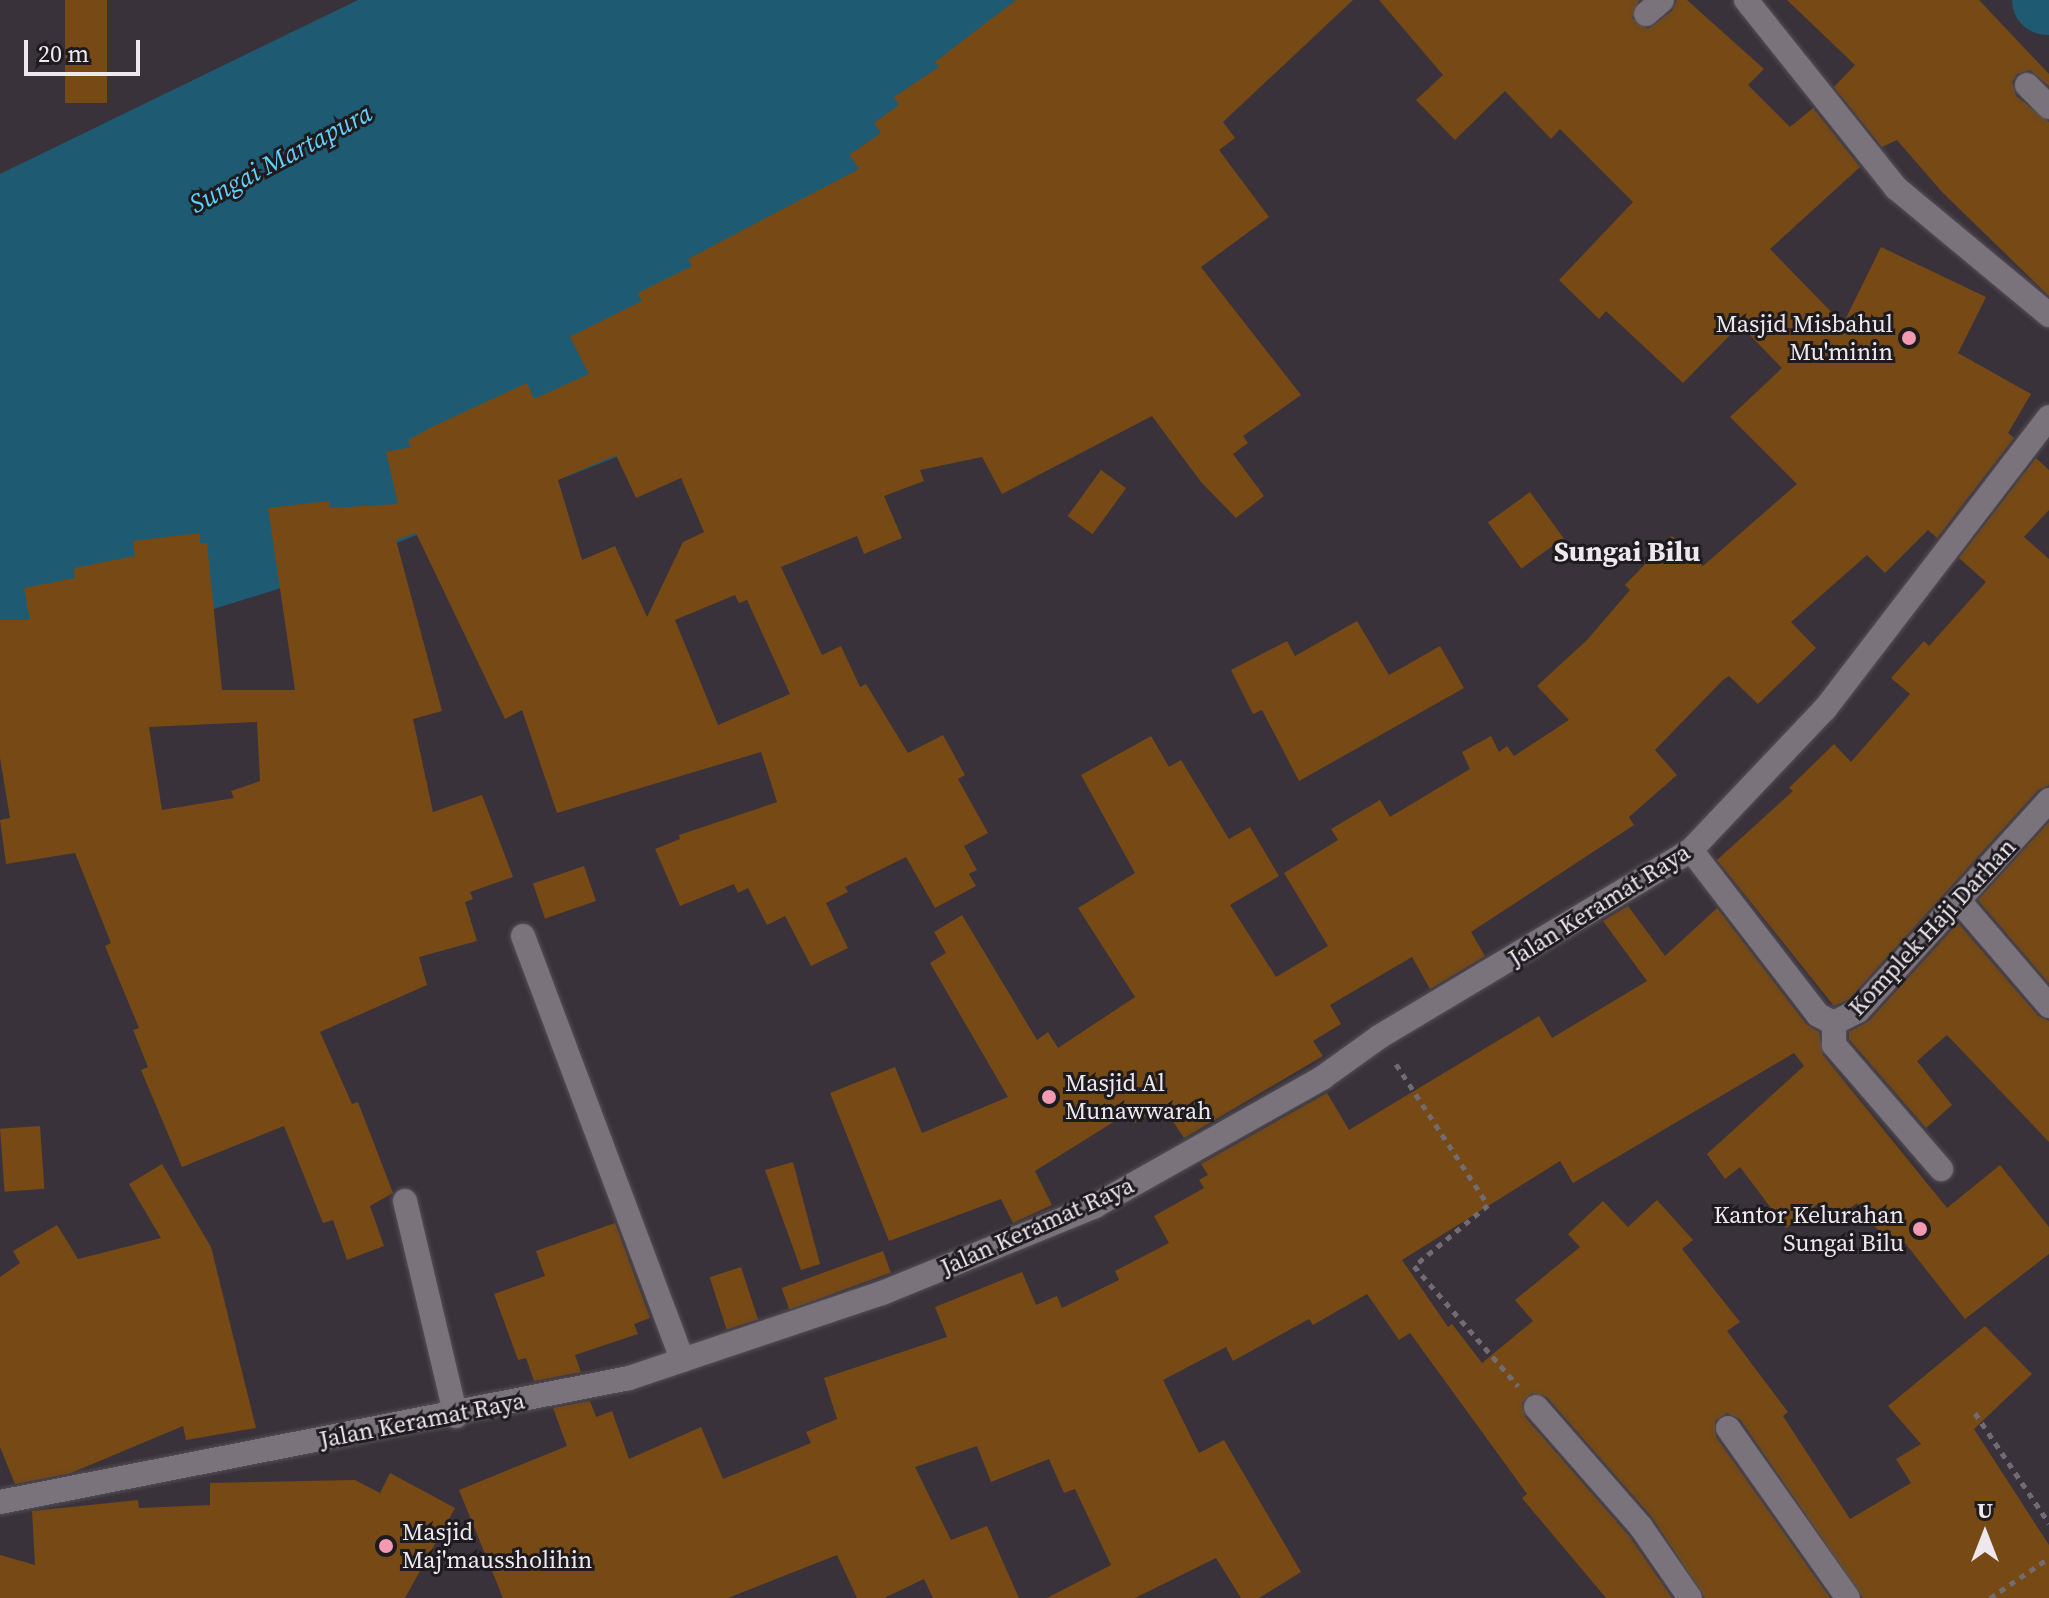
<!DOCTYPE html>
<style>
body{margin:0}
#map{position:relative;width:2049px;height:1598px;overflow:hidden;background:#39323a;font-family:"Source Serif 4",serif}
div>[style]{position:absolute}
.water>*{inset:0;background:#1e5b72}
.river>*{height:70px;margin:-35px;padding:0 35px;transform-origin:35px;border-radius:35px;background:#1e5b72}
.building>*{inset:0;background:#764915;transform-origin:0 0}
.path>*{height:5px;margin-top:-2.5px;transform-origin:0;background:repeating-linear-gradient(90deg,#716b72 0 6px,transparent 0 12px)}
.roads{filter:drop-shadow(0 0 2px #555056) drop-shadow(0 0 2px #555056)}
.minor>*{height:24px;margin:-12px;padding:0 12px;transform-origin:12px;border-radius:12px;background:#7b737c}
.dots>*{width:22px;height:22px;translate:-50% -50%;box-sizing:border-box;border:4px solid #1e1b1f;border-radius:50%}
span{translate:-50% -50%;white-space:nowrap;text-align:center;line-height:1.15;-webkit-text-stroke:6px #1e1b1f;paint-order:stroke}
.poi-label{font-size:24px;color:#ede8ed}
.right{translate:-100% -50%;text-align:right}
.left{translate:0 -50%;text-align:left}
.street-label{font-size:24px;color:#ede8ed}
.water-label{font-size:26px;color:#60d1fd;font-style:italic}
.quarter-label{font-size:28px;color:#ede8ed;font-weight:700}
.north{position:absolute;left:1945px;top:1494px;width:80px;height:80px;-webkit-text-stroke:6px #1e1b1f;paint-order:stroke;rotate:0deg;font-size:22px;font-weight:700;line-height:32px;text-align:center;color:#ede8ed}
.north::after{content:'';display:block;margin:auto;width:28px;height:36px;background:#ede8ed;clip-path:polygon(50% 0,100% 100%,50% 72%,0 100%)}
.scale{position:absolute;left:24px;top:40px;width:116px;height:36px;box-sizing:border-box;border:4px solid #ede8ed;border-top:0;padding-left:10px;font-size:24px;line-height:28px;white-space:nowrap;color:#ede8ed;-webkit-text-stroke:6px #1e1b1f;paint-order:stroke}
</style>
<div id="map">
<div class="water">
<i style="clip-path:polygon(358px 0,1190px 0,627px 453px,281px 588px,0 676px,0 174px)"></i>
</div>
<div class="river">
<i style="left:2047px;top:0;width:2px"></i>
</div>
<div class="building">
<i style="left:65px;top:0;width:42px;height:103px"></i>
<i style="clip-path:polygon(evenodd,1016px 0,1353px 0,1223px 122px,1235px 138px,1219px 150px,1269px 217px,1201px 267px,1301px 395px,1243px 436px,1248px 443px,1233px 454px,1264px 496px,1236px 518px,1201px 482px,1152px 416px,1002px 494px,982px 457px,920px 470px,924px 481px,884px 496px,902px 538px,864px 554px,857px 536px,781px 567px,822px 655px,841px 646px,860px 687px,866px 684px,908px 753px,943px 735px,965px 775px,958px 779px,988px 833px,964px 846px,977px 870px,969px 874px,976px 886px,935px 908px,906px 857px,845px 887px,848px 892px,826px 903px,848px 948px,811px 966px,785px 916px,767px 925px,748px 888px,738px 893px,734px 884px,680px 906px,655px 849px,680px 839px,679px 835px,777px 802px,761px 752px,557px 813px,522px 710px,505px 719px,416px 533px,396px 540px,442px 711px,413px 719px,433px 812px,482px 795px,513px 877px,470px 892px,473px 899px,465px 902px,477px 941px,419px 957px,427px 985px,320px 1032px,352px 1104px,358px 1102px,393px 1193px,370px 1206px,384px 1246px,347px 1260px,333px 1220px,323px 1223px,284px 1126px,182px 1167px,141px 1070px,148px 1067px,133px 1030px,139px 1028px,105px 946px,111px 943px,75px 853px,6px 864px,0 820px,10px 818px,0 758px,0 620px,30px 620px,24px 588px,75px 578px,74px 568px,135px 556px,133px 541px,200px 533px,200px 543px,207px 543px,222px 690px,295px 690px,268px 508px,329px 501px,330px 508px,398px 504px,386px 452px,411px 447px,408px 440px,434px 426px,527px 383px,534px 399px,589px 374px,570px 337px,642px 301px,638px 293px,692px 266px,688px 259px,859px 169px,849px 155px,881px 133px,874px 123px,899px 105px,894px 97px,939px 67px,935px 62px,1016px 0,616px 455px,636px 498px,681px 478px,704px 532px,683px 542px,647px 617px,615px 546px,582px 560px,558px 480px,616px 455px,1016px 0,735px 595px,739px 603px,747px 600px,790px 694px,718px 725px,675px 620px,735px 595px,1016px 0,257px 722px,260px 781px,231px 791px,234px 798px,162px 810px,149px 727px,257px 722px)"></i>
<i style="clip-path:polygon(1379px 0,1639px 0,1632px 18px,1648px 29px,1672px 11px,1677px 0,1687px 0,1764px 69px,1748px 85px,1790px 127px,1813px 108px,1860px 167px,1770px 249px,1843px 324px,1881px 247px,1986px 297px,1958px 353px,2031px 394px,2008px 433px,2014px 438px,1937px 538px,1928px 530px,1885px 573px,1867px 555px,1791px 622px,1816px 648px,1758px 704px,1729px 676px,1723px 680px,1655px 750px,1677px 775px,1629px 817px,1634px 825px,1471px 932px,1485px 956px,1430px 989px,1412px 957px,1330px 1005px,1341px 1024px,1313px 1041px,1323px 1056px,1184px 1138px,1162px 1105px,1135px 1123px,1128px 1113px,1035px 1171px,1052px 1205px,1013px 1223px,1001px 1199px,889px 1241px,830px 1093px,895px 1067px,922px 1133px,1008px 1097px,930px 963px,946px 953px,934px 932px,962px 915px,1037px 1040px,1048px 1032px,1058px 1048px,1135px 997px,1078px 908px,1135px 873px,1081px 775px,1151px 736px,1169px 767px,1181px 760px,1229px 839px,1250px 827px,1279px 876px,1230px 905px,1276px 977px,1328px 946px,1284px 873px,1338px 840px,1331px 829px,1380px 800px,1390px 817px,1470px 769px,1462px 752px,1491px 736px,1499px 752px,1507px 746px,1514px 756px,1569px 720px,1537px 686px,1587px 640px,1630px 590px,1625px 585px,1672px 536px,1703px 566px,1797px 484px,1730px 417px,1782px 368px,1740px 325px,1683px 383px,1606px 311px,1599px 319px,1559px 280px,1633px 202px,1560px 129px,1551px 139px,1505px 91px,1455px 140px,1416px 100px,1443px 75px)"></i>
<i style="clip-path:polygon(1787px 0,1979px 0,2049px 74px,2049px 86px,2030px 70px,2017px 74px,2012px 82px,2016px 96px,2049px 122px,2049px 296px,1942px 192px,1897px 140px,1882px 147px,1834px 87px,1855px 65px)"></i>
<i style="clip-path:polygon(2036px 458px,2049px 470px,2049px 510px,2024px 537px,2049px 559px,2049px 785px,2038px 790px,1849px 999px,1834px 1006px,1717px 860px,1793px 791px,1789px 788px,1834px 744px,1851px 762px,1910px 694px,1891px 678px,1924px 641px,1929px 646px,1986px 582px,1959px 558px)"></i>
<i style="left:1101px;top:470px;width:31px;height:57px;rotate:36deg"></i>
<i style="left:1530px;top:492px;width:57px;height:52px;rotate:54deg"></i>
<i style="clip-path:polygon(1357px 621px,1389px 675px,1440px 646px,1464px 688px,1299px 781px,1262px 710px,1253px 714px,1231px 670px,1287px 641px,1295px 656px)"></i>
<i style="clip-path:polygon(2049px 822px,2049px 983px,1978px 900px)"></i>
<i style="left:584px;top:866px;width:37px;height:54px;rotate:71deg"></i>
<i style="clip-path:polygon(1628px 906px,1665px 956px,1717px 908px,1806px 1024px,1819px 1032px,1823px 1055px,1947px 1208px,2000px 1165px,2049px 1227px,2049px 1254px,1965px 1319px,1905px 1243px,1895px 1252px,1857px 1203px,1833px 1221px,1819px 1203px,1786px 1228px,1740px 1167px,1725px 1179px,1707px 1154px,1804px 1066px,1794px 1053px,1573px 1183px,1560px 1161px,1402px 1260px,1448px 1327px,1452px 1324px,1482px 1363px,1533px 1321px,1515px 1300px,1580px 1247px,1568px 1234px,1603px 1201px,1628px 1227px,1657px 1200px,1693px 1240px,1682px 1249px,1740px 1322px,1727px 1331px,1788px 1412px,1783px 1416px,1850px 1519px,1911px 1483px,1896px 1459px,1921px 1444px,1888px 1406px,1985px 1326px,2032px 1374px,1974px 1429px,2049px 1545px,2049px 1598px,1863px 1598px,1740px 1419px,1727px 1413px,1715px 1421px,1716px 1437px,1830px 1598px,1705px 1598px,1652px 1517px,1547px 1397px,1532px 1393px,1522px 1403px,1525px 1417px,1629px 1536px,1672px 1598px,1606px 1598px,1522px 1498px,1527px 1494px,1410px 1333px,1399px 1340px,1367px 1294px,1313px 1325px,1309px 1319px,1233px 1361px,1226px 1347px,1163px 1380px,1199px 1453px,1224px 1440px,1301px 1572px,1259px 1598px,1241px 1598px,1216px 1558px,1135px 1598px,1047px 1598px,1111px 1565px,1075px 1489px,1064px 1493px,1049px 1459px,991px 1482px,977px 1446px,915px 1467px,951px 1540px,987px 1526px,1019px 1598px,933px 1598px,924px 1579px,884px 1598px,857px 1598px,837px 1555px,728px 1598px,503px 1598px,459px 1490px,567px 1446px,553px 1408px,590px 1401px,596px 1417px,612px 1411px,629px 1459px,701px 1427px,723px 1479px,811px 1443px,806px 1432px,837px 1419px,824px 1378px,947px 1337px,935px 1307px,1022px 1272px,1036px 1305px,1057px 1296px,1062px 1308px,1119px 1280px,1115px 1271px,1169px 1243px,1154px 1216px,1204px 1188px,1199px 1180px,1208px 1175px,1201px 1164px,1327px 1093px,1349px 1130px,1539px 1016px,1552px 1038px,1647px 981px,1603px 921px)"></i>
<i style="clip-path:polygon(1958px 923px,2038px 1016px,2049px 1021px,2049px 1142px,1947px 1035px,1917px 1061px,1952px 1105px,1926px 1128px,1849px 1039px,1849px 1032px,1869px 1021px)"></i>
<i style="left:40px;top:1126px;width:63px;height:40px;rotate:86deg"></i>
<i style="clip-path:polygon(793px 1162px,820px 1264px,801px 1270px,765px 1170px)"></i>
<i style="clip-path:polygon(162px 1164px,211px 1247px,256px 1428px,186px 1440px,183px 1426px,71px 1473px,15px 1484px,0 1447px,0 1277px,20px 1263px,13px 1251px,57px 1225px,78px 1259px,161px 1238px,129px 1184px)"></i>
<i style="clip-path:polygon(615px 1223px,650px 1318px,634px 1324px,638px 1334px,575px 1355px,581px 1372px,534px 1381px,526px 1358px,518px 1360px,494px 1294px,545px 1276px,536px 1251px)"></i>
<i style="left:883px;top:1251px;width:23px;height:108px;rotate:70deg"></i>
<i style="left:741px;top:1267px;width:55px;height:33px;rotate:72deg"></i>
<i style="clip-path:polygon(390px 1473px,455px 1508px,405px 1598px,0 1598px,0 1555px,35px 1565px,32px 1511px,138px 1500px,139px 1508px,210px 1505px,210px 1483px,355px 1480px,380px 1493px)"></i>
</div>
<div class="path">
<i style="left:1396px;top:1064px;width:168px;rotate:56.9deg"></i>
<i style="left:1488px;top:1205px;width:96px;rotate:140.5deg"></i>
<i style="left:1414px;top:1266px;width:159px;rotate:49.1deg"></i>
<i style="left:1975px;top:1413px;width:133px;rotate:56.1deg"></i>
<i style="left:1990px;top:1598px;width:71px;rotate:-34.1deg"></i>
</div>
<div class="roads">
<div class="minor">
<i style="left:1746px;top:0;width:241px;rotate:51.4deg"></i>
<i style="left:1896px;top:188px;width:199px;rotate:39.7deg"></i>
<i style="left:1646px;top:14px;width:21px;rotate:-41deg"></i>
<i style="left:2027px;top:85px;width:31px;rotate:45deg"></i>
<i style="left:1691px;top:850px;width:208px;rotate:52.4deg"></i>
<i style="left:1818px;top:1015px;width:18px;rotate:27deg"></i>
<i style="left:1834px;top:1023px;width:27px;rotate:-27deg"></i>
<i style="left:1858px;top:1011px;width:285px;rotate:-47.8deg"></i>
<i style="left:1960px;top:902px;width:137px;rotate:49.4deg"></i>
<i style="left:523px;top:936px;width:453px;rotate:69.4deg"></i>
<i style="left:1834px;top:1023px;width:22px;rotate:90deg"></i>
<i style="left:1834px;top:1045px;width:164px;rotate:49.2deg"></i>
<i style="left:405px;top:1201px;width:221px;rotate:76.7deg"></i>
<i style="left:1536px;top:1407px;width:159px;rotate:48.8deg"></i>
<i style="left:1641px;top:1527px;width:86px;rotate:55.4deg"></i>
<i style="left:1728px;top:1428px;width:208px;rotate:54.8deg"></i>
<i style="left:0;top:1502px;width:641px;rotate:-11.15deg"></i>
<i style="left:629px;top:1378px;width:267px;rotate:-18.6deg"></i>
<i style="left:882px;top:1293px;width:230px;rotate:-22.2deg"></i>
<i style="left:1095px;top:1206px;width:261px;rotate:-29.4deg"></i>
<i style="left:1322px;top:1078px;width:70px;rotate:-35.7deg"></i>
<i style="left:1379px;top:1037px;width:364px;rotate:-30.9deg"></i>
<i style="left:1691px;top:850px;width:195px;rotate:-46.5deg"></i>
<i style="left:1825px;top:709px;width:368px;rotate:-52.5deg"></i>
</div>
</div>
<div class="dots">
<i style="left:1909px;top:338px;background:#f29aaf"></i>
<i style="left:1049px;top:1097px;background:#f29aaf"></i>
<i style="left:1920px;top:1229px;background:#f29aaf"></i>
<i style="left:386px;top:1546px;background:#f29aaf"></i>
</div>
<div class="poi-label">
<span class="right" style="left:1893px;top:338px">Masjid Misbahul<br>Mu'minin</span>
<span class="left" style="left:1065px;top:1097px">Masjid Al<br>Munawwarah</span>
<span class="right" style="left:1904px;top:1229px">Kantor Kelurahan<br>Sungai Bilu</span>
<span class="left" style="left:402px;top:1546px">Masjid<br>Maj'maussholihin</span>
</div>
<div class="street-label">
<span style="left:1599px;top:905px;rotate:-32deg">Jalan Keramat Raya</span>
<span style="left:1932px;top:927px;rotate:-47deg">Komplek Haji Darhan</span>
<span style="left:1037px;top:1226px;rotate:-24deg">Jalan Keramat Raya</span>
<span style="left:422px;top:1420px;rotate:-11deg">Jalan Keramat Raya</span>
</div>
<div class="water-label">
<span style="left:281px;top:159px;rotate:-28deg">Sungai Martapura</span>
</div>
<div class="quarter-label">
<span style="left:1627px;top:551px">Sungai Bilu</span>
</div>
<div class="north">U</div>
<div class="scale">20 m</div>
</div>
